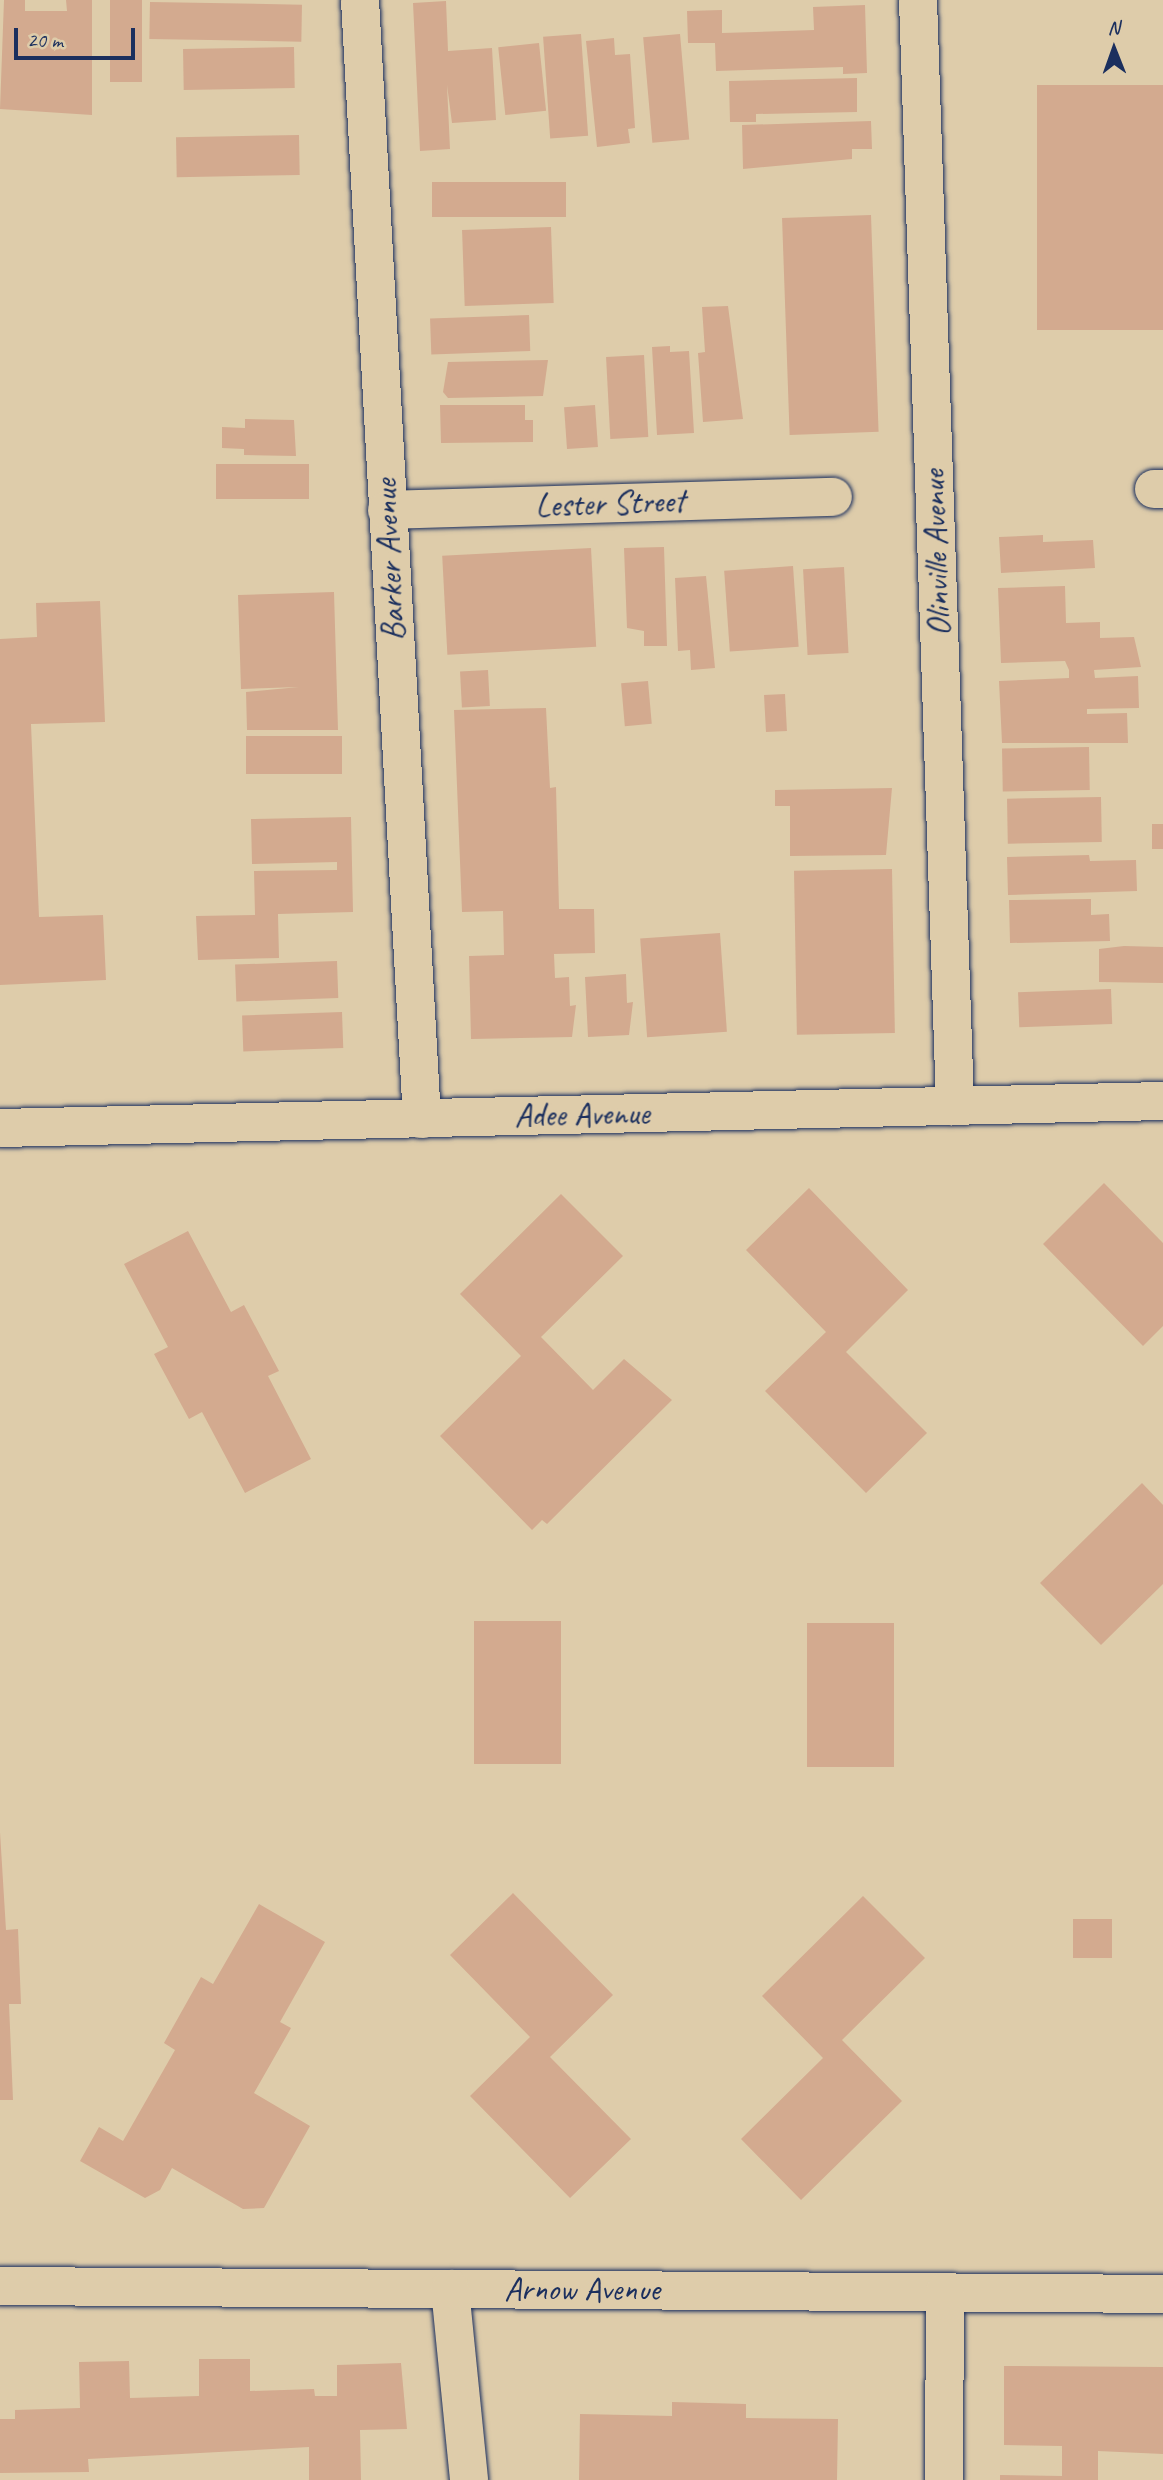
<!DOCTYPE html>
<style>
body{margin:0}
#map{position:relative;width:1163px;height:2480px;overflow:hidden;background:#deccaa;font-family:Caveat,sans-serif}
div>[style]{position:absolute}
.building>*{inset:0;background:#d3aa8f;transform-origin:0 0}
.roads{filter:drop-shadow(0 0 2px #1b2f5e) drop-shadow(0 0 2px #1b2f5e)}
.minor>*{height:38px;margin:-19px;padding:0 19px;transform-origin:19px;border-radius:19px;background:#deccaa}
span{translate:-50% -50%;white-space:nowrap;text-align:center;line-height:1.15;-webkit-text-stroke:5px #deccaa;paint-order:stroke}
.street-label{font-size:33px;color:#1b2f5e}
.north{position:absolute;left:1079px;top:14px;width:70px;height:70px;-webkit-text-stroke:5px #deccaa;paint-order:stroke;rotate:359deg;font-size:19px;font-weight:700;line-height:28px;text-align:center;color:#1b2f5e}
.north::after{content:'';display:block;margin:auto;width:24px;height:32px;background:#1b2f5e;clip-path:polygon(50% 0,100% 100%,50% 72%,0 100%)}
.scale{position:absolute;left:14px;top:28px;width:121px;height:32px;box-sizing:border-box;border:4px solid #1b2f5e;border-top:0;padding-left:9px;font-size:21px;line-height:24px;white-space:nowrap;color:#1b2f5e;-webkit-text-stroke:5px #deccaa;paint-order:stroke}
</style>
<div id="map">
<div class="building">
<i style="clip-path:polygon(4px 0,25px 0,25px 11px,67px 11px,66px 0,92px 0,92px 115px,0 109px)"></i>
<i style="left:110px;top:0;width:32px;height:82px"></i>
<i style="clip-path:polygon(446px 1px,448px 51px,492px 48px,496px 120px,452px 123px,447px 85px,450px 149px,420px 151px,413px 3px)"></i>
<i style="left:150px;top:2px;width:152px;height:37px;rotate:1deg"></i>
<i style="clip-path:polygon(865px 5px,867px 73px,843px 74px,843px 67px,716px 71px,715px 43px,688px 43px,687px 11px,722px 10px,722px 33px,814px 30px,813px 7px)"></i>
<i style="left:581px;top:34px;width:102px;height:38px;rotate:86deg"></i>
<i style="left:680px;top:34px;width:106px;height:37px;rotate:85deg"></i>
<i style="clip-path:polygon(614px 38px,615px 55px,630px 54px,635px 128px,628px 129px,630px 143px,597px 147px,586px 41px)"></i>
<i style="left:539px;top:43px;width:68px;height:41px;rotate:84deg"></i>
<i style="left:294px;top:47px;width:41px;height:111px;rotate:89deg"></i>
<i style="clip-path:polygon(857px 78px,857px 112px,756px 114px,756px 122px,730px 122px,729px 81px)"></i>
<i style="left:1037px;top:85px;width:126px;height:245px"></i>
<i style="clip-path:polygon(871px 121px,872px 149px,852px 149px,852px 159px,743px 169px,742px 125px)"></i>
<i style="left:299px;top:135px;width:40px;height:123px;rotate:89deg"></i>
<i style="left:432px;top:182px;width:134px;height:35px"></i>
<i style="left:871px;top:215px;width:217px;height:89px;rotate:88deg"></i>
<i style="left:551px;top:227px;width:76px;height:89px;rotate:88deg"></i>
<i style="clip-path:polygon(728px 306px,743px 419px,703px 422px,698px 353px,705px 352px,702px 307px)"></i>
<i style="left:529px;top:315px;width:36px;height:99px;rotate:88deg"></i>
<i style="clip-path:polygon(670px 346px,670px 352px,689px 351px,694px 433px,657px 435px,652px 347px)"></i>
<i style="left:644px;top:355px;width:82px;height:38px;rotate:87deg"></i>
<i style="clip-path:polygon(548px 360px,543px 396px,448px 398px,443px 392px,448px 362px)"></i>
<i style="clip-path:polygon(440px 405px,525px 405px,525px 420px,533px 420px,533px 442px,441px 443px)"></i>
<i style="left:595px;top:405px;width:42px;height:31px;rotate:86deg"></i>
<i style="clip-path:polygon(245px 419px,294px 420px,296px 456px,244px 455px,244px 449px,222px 448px,222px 427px,245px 428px)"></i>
<i style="left:216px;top:464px;width:93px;height:35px"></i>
<i style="clip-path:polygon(1043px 535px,1043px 542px,1093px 540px,1095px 568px,1001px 573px,999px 537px)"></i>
<i style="clip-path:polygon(664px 547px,667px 646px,644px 646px,644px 631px,627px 628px,624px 548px)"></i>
<i style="left:591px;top:548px;width:99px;height:149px;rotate:87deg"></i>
<i style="left:793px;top:566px;width:81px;height:69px;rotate:86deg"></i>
<i style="left:844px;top:567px;width:86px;height:41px;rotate:87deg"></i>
<i style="clip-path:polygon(706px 576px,715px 668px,691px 670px,690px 650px,678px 651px,675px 578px)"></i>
<i style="clip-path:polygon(1065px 586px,1066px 623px,1100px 622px,1100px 638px,1134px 637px,1141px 667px,1094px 670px,1095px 678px,1138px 676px,1139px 708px,1087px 709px,1087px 714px,1127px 713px,1128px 743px,1002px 743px,999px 681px,1069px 678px,1069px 670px,1065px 661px,1001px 663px,998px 588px)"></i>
<i style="clip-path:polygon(334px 592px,338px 730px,247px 730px,246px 692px,299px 687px,241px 689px,238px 595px)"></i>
<i style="clip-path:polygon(100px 601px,105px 722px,31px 724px,39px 917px,103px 915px,106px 980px,0 985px,0 639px,37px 637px,36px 603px)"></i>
<i style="left:488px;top:670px;width:36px;height:28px;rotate:87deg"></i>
<i style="left:648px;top:681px;width:43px;height:27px;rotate:85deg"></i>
<i style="left:785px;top:694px;width:37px;height:21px;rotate:87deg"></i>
<i style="clip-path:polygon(546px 708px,550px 788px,556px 787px,559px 909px,594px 909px,595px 953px,554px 954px,555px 978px,569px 977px,570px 1006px,576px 1005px,572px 1037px,471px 1039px,469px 956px,504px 955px,503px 911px,462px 912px,454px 710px)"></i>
<i style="left:246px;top:736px;width:96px;height:38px"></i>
<i style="left:1089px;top:747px;width:43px;height:87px;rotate:89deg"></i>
<i style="clip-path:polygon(892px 788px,886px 855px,790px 856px,790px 806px,775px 806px,775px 790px)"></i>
<i style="left:1101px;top:797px;width:45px;height:94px;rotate:89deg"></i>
<i style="clip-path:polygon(351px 817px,353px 912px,278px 914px,279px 958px,198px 960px,196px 916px,255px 915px,254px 871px,337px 870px,337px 862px,252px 864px,251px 819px)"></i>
<i style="left:1152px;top:824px;width:11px;height:25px"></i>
<i style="clip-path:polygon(1089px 855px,1090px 861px,1136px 860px,1137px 891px,1008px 895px,1007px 857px)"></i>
<i style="left:892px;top:869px;width:164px;height:98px;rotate:89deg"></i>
<i style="clip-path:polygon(1091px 899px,1091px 915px,1109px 914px,1110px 941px,1010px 943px,1009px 900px)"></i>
<i style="left:720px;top:933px;width:99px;height:80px;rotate:86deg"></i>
<i style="clip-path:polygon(1124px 946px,1163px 947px,1163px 983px,1099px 982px,1099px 949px)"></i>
<i style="left:337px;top:961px;width:37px;height:102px;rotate:88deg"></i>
<i style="clip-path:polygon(626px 974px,627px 1003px,633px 1002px,629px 1035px,588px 1037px,585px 977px)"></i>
<i style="left:1111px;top:989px;width:35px;height:93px;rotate:88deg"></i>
<i style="left:342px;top:1012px;width:36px;height:100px;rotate:88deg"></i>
<i style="clip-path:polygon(1104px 1183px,1163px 1243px,1163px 1326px,1143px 1346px,1043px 1244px)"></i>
<i style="clip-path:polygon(809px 1188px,908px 1290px,846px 1352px,927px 1433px,866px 1493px,765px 1391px,826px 1332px,746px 1250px)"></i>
<i style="clip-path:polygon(561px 1194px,623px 1256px,541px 1337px,593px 1390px,624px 1359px,672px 1400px,547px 1524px,542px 1520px,532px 1530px,440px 1436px,521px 1356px,460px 1294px)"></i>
<i style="clip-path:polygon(188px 1231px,231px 1312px,244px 1305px,279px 1371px,268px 1376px,311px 1459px,245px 1493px,202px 1412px,189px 1419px,154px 1354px,168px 1347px,124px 1264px)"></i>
<i style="clip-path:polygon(1142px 1483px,1163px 1505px,1163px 1584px,1101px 1645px,1040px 1583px)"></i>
<i style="left:474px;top:1621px;width:87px;height:143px"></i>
<i style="left:807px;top:1623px;width:87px;height:144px"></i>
<i style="clip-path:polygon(0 1832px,6px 1930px,18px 1929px,21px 2004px,9px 2004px,13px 2100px,0 2100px)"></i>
<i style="clip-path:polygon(513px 1893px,613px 1995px,550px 2057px,631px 2139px,570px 2198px,470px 2096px,530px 2037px,450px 1955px)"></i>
<i style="clip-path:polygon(863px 1896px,925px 1958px,842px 2040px,902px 2101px,801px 2200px,741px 2139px,823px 2058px,762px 1996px)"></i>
<i style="clip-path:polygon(259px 1904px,325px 1942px,280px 2022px,291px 2028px,254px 2093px,310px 2126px,264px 2208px,243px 2209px,172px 2168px,160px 2190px,145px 2198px,80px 2161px,99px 2127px,123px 2141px,175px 2050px,164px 2043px,201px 1977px,213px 1984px)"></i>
<i style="left:1073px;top:1919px;width:39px;height:39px"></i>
<i style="clip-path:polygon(199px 2359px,250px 2359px,250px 2391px,314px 2389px,315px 2396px,337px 2396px,337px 2365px,401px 2363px,407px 2429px,360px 2430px,361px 2480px,309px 2480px,309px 2447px,88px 2459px,89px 2472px,0 2473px,0 2419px,15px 2419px,15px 2410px,80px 2408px,79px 2362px,129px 2361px,130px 2398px,199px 2396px)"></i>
<i style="clip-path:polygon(1004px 2366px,1163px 2367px,1163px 2454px,1098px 2451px,1098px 2480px,1000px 2480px,1000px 2475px,1062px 2476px,1062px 2446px,1004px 2445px)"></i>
<i style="clip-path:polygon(672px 2402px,746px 2404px,746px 2418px,838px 2419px,837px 2480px,579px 2480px,580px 2414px,672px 2416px)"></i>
</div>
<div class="roads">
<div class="minor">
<i style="left:360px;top:0;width:1121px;rotate:86.83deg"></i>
<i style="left:918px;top:0;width:1107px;rotate:88.08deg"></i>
<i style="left:1154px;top:489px;width:9px"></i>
<i style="left:387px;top:510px;width:446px;rotate:-1.7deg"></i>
<i style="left:0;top:1128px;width:1163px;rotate:-1.33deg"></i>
<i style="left:0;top:2286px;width:1163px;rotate:0.39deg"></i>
<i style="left:450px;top:2289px;width:192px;rotate:84.3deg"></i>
<i style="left:944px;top:2480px;width:188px;rotate:-89.7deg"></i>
</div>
</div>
<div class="street-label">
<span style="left:610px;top:504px;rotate:-2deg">Lester Street</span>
<span style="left:937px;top:553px;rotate:-92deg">Olinville Avenue</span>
<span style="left:390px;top:560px;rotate:-93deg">Barker Avenue</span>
<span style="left:582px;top:1115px;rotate:-1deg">Adee Avenue</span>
<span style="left:582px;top:2290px">Arnow Avenue</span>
</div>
<div class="north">N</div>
<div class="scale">20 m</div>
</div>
